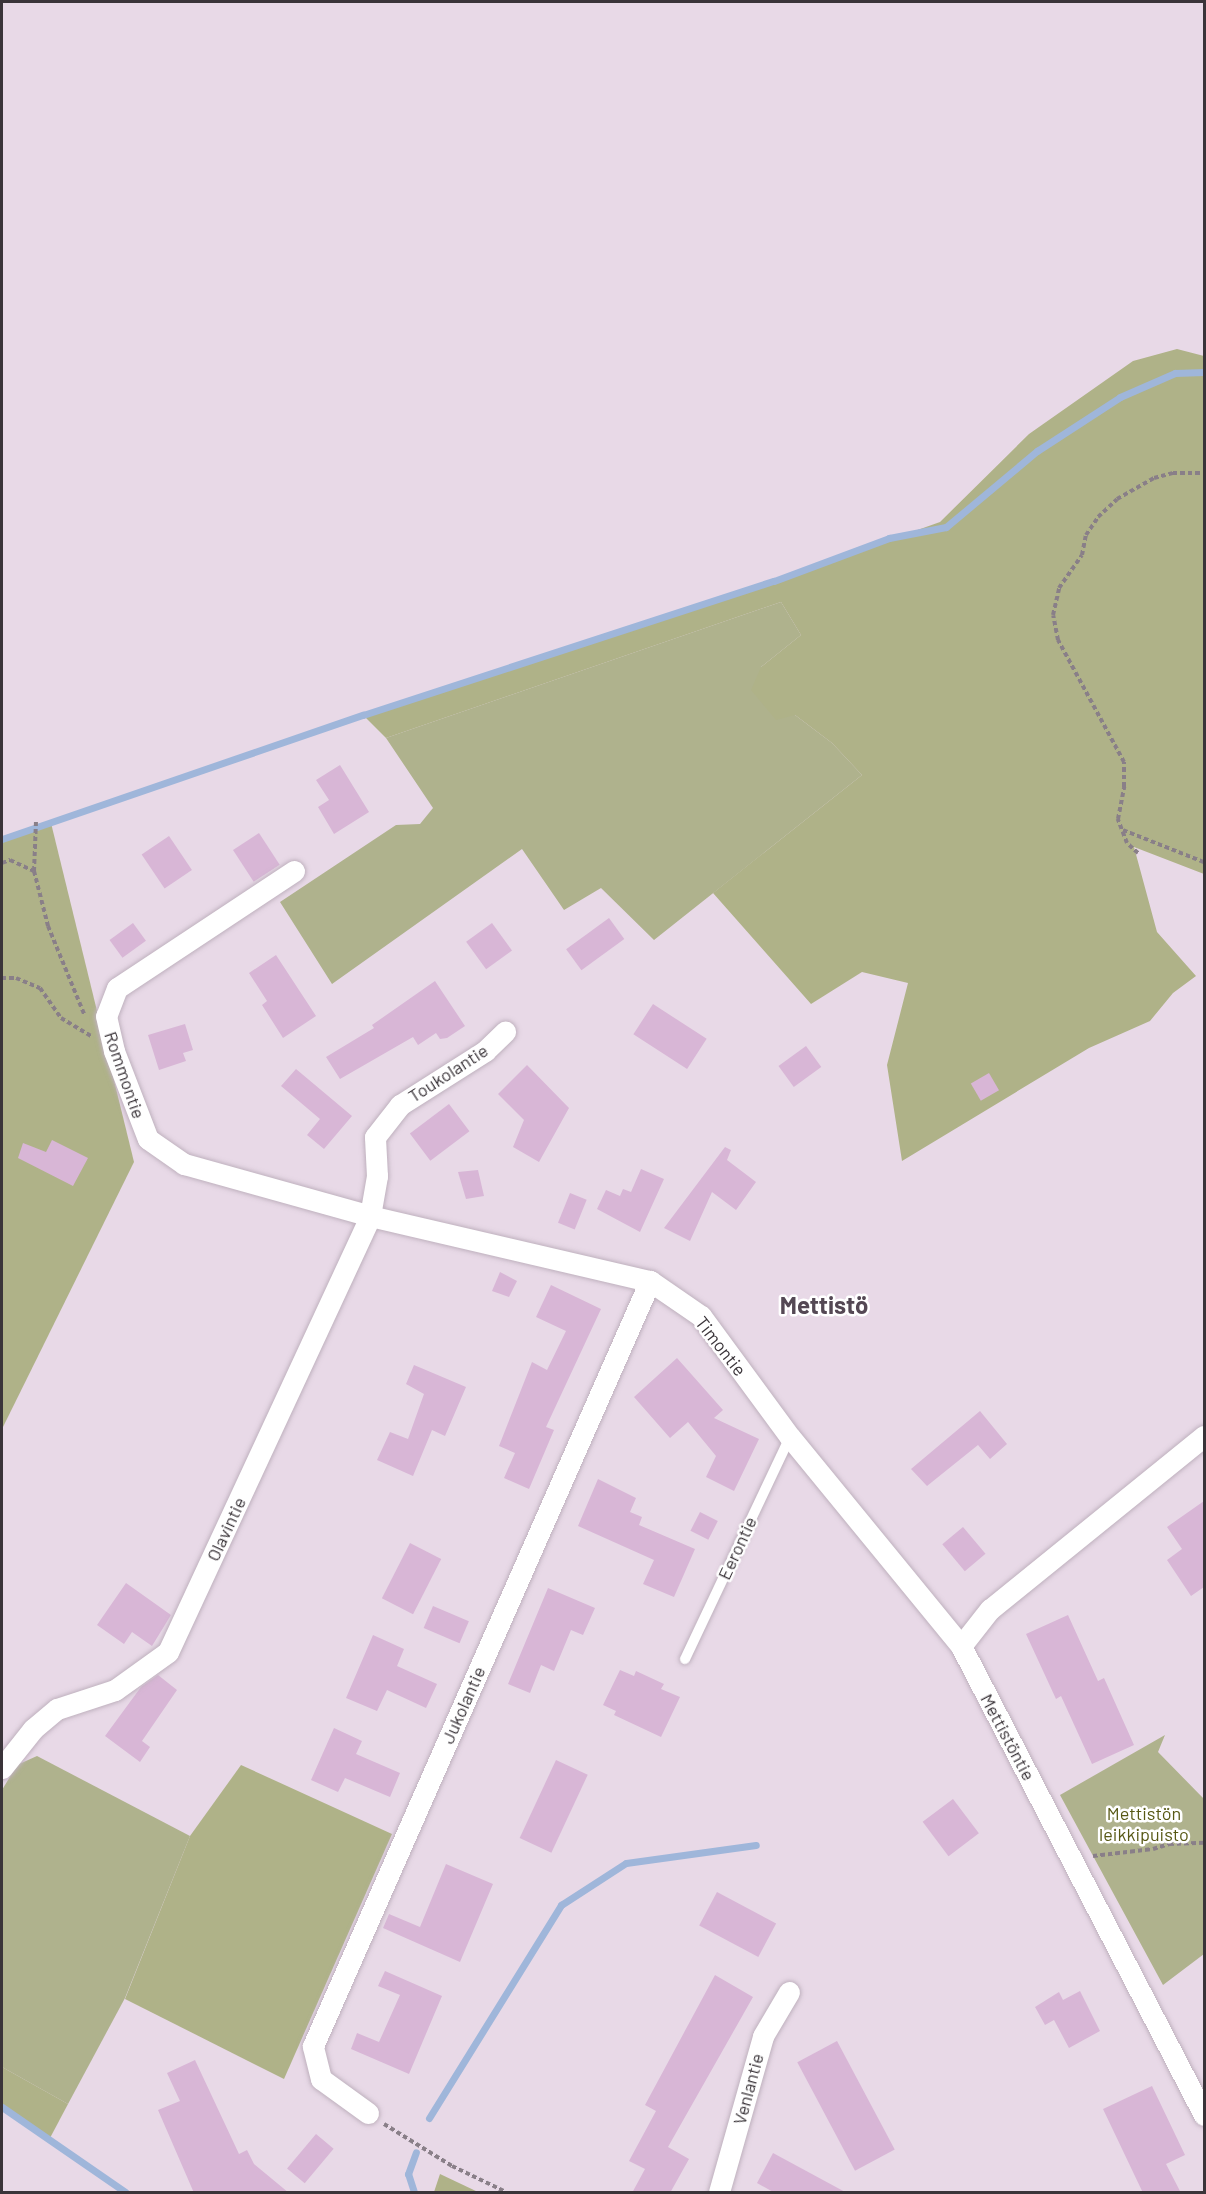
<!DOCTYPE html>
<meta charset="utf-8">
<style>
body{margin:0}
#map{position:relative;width:1206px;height:2194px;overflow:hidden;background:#e8d9e7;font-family:Barlow,sans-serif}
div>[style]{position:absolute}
.green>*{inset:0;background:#afb28d}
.forest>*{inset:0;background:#afb288}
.stream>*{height:7px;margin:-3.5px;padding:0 3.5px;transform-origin:3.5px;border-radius:3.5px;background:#9fb6da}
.building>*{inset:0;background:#d8b6d6;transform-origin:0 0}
.path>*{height:4px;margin-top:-2px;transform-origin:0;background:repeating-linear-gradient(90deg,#897f88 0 4.5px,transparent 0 7.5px)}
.roads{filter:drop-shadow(0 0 2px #bfb1be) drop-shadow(0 0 2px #bfb1be)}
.lane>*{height:10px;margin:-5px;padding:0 5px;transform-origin:5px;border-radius:5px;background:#fff}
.street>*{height:21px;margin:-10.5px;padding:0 10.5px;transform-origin:10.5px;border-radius:10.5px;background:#fff}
span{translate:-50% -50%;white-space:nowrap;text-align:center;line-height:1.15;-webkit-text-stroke:5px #fff;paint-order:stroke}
.street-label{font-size:18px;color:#3a3439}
.park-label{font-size:18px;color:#575814}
.district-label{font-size:24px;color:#544854;font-weight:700}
.frame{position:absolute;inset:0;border:3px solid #3a3439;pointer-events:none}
</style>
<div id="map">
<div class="green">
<i style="clip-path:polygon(781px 602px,801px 635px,761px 667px,795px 715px,832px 743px,862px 775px,654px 940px,601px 888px,564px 910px,522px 849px,332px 984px,280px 902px,396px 825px,420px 824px,433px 808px,386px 738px)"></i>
<i style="clip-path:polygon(1165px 1735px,1158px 1752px,1204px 1799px,1204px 1954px,1163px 1985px,1060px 1795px)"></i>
<i style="clip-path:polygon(37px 1756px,190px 1836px,125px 1998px,68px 2104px,2px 2067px,2px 1790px,17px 1765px)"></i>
</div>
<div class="forest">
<i style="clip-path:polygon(1177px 349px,1204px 356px,1204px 874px,1134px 847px,1157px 932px,1196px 976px,1173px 993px,1150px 1021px,1089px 1048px,902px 1161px,887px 1065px,908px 983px,862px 972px,811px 1004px,713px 893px,862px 775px,832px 743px,795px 715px,776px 720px,751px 690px,761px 667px,801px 635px,781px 602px,386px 738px,363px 715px,774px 581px,940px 522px,1029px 434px,1133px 361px)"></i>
<i style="clip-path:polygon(51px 823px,134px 1162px,2px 1429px,2px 839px)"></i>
<i style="clip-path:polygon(241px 1765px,392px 1834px,284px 2079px,125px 1999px,190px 1836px)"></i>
<i style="clip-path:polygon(2px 2067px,68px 2104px,50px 2138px,2px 2107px)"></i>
<i style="clip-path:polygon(440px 2174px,478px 2192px,434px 2192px)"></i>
</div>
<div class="stream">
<i style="left:2px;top:839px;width:382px;rotate:-19deg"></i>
<i style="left:363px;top:715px;width:432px;rotate:-18.1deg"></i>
<i style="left:774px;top:581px;width:123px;rotate:-20.5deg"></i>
<i style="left:889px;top:538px;width:58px;rotate:-10.9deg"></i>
<i style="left:946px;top:527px;width:119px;rotate:-39.9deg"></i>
<i style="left:1037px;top:451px;width:99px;rotate:-33deg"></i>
<i style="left:1120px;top:397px;width:60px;rotate:-23.6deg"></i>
<i style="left:1175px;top:373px;width:29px;rotate:-2deg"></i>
<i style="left:2px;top:2107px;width:150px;rotate:34.6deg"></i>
<i style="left:429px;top:2118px;width:251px;rotate:-58.2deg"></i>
<i style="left:561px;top:1905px;width:77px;rotate:-32.9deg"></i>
<i style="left:626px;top:1863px;width:131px;rotate:-7.9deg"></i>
<i style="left:414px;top:2192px;width:19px;rotate:-108deg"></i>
<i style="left:408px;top:2174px;width:23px;rotate:-70deg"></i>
</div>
<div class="building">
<i style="clip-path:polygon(340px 765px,369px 812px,334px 834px,318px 807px,329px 800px,316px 780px)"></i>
<i style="left:259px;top:833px;width:38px;height:31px;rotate:57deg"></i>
<i style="left:169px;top:836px;width:41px;height:33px;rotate:56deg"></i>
<i style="left:609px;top:918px;width:26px;height:53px;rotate:54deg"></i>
<i style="left:133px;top:923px;width:22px;height:29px;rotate:54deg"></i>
<i style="left:492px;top:923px;width:34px;height:32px;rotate:54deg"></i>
<i style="clip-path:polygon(276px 955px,316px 1016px,283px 1038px,262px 1005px,267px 1001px,249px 973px)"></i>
<i style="clip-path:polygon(435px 981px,465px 1026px,447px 1038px,440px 1039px,436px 1033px,418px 1045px,413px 1037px,340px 1079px,326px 1057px,374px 1028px,372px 1025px)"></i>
<i style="left:653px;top:1004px;width:64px;height:36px;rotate:33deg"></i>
<i style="clip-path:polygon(185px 1024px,193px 1050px,183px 1053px,186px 1061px,159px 1070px,148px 1035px)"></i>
<i style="left:806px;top:1046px;width:26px;height:34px;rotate:54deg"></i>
<i style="clip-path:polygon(527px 1065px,569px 1108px,539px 1162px,513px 1147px,524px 1120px,498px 1094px)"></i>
<i style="clip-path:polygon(296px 1069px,352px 1116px,324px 1149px,307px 1135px,320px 1119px,281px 1086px)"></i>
<i style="left:989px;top:1073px;width:20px;height:21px;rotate:60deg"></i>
<i style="left:449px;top:1104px;width:34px;height:49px;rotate:53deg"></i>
<i style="clip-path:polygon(52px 1140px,88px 1158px,73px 1186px,18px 1158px,23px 1143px,46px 1152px)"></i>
<i style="clip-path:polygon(725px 1147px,731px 1150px,727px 1160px,756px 1182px,736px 1210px,712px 1192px,690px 1241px,664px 1228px)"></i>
<i style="clip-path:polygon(641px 1169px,664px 1179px,640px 1232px,597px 1209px,606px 1190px,620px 1196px,623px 1189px,631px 1192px)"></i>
<i style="clip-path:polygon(478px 1170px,484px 1196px,466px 1199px,458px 1172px)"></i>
<i style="left:570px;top:1193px;width:18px;height:32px;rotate:22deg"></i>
<i style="clip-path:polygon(500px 1272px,517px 1281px,509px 1297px,492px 1291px)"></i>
<i style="clip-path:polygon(551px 1285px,601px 1309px,546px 1427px,554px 1430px,529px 1489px,504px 1478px,515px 1453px,499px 1446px,532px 1362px,547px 1370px,566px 1331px,536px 1317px)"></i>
<i style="clip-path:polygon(677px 1358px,723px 1410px,714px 1418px,759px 1439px,734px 1491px,706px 1477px,716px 1456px,688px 1422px,670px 1438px,634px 1397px)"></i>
<i style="clip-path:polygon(414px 1365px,466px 1387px,445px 1436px,432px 1430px,413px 1476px,377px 1460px,390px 1432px,408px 1439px,424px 1394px,406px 1384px)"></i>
<i style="clip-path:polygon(980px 1411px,1007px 1444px,990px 1459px,978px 1445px,927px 1486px,911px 1469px)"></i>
<i style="clip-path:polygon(598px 1479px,636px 1498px,630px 1512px,642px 1517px,639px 1525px,695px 1549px,674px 1597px,643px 1584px,654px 1560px,578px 1526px)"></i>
<i style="clip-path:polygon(1204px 1501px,1204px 1587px,1191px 1596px,1167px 1560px,1182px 1549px,1167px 1527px)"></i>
<i style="left:700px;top:1512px;width:20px;height:21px;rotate:27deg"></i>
<i style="left:963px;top:1527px;width:35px;height:27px;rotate:50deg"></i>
<i style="left:410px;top:1543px;width:35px;height:62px;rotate:27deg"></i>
<i style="clip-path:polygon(126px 1583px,171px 1615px,152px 1646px,132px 1632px,124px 1644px,97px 1625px)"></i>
<i style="clip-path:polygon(548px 1588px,595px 1608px,583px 1635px,571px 1630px,554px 1671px,541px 1665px,530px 1693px,508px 1684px)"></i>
<i style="left:433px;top:1606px;width:39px;height:24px;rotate:23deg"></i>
<i style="clip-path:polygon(1068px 1615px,1098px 1681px,1104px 1678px,1134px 1745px,1092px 1764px,1061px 1696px,1056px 1699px,1026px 1634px)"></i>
<i style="clip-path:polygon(373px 1635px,404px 1649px,397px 1666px,437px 1684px,426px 1708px,387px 1690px,377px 1711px,346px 1698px)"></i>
<i style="clip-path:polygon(620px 1670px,634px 1676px,636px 1671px,664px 1684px,661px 1689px,680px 1697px,661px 1737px,614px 1715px,616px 1711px,603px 1705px)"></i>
<i style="clip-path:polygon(158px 1675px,177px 1690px,142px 1741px,150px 1747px,140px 1762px,105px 1736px,141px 1687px)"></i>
<i style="clip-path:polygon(334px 1728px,362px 1741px,356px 1754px,400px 1773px,390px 1797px,345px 1778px,338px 1792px,311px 1780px)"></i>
<i style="left:556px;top:1760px;width:35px;height:86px;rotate:25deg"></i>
<i style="left:953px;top:1799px;width:43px;height:38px;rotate:53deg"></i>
<i style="clip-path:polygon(446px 1864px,493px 1884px,460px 1962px,383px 1928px,389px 1914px,420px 1927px)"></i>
<i style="left:717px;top:1892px;width:67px;height:38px;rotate:28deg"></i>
<i style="clip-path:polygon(385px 1971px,442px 1996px,409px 2074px,351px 2049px,357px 2033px,379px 2042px,400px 1995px,378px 1986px)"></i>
<i style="clip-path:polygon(715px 1975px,753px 1997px,668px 2147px,689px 2159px,670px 2193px,632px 2193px,645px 2169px,629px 2161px,656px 2111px,645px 2105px)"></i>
<i style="clip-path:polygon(1080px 1991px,1100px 2031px,1069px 2048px,1054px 2020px,1045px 2025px,1035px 2007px,1059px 1992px,1063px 2000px)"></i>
<i style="left:837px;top:2041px;width:123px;height:45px;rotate:62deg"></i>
<i style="clip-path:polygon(195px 2060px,239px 2154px,247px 2150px,254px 2164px,289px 2193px,194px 2193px,158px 2110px,180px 2101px,167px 2073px)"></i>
<i style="clip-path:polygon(1152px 2086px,1185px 2155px,1166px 2164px,1181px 2193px,1143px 2193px,1103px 2109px)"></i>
<i style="left:316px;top:2134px;width:23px;height:45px;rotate:40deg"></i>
<i style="clip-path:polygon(773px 2153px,847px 2193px,775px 2193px,757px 2183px)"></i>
</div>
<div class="path">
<i style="left:1123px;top:830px;width:87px;rotate:21.6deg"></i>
<i style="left:1138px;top:853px;width:15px;rotate:-138deg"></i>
<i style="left:1127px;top:843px;width:26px;rotate:-111deg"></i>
<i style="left:1118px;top:819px;width:33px;rotate:-79deg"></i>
<i style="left:1124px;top:787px;width:25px;rotate:-90deg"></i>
<i style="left:1124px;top:762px;width:139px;rotate:-118.4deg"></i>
<i style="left:1058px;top:640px;width:25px;rotate:-101deg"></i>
<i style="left:1053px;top:615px;width:28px;rotate:-77deg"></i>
<i style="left:1059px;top:588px;width:40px;rotate:-55.1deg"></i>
<i style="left:1082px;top:555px;width:20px;rotate:-79deg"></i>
<i style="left:1086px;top:535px;width:22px;rotate:-56deg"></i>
<i style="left:1098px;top:517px;width:26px;rotate:-43deg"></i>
<i style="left:1117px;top:499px;width:43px;rotate:-29.6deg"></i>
<i style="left:1154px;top:478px;width:20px;rotate:-15deg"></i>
<i style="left:1173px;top:473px;width:31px"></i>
<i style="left:2px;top:863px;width:9px;rotate:-21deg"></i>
<i style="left:10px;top:860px;width:26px;rotate:25deg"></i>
<i style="left:34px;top:871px;width:57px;rotate:75.7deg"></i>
<i style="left:48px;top:926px;width:97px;rotate:67.7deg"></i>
<i style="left:34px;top:871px;width:49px;rotate:-87.7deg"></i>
<i style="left:2px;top:978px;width:14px"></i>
<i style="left:16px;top:978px;width:26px;rotate:23deg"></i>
<i style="left:40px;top:988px;width:37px;rotate:55deg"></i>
<i style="left:61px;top:1018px;width:35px;rotate:31deg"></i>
<i style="left:1093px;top:1856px;width:60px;rotate:-6.7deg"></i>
<i style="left:1153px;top:1849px;width:17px;rotate:-17deg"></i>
<i style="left:1169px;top:1844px;width:35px;rotate:-2deg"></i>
<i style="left:384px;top:2124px;width:80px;rotate:31.7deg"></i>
<i style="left:452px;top:2166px;width:60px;rotate:25.7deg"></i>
</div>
<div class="roads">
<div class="lane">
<i style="left:685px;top:1659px;width:246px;rotate:-64.7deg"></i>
</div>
<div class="street">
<i style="left:294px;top:871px;width:212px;rotate:146.5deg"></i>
<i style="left:117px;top:988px;width:30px;rotate:111deg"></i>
<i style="left:106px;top:1016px;width:36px;rotate:77deg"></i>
<i style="left:114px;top:1051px;width:94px;rotate:68.9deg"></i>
<i style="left:148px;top:1139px;width:44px;rotate:34.8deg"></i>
<i style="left:184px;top:1164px;width:193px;rotate:15.6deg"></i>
<i style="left:370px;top:1216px;width:287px;rotate:13.1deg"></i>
<i style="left:650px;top:1281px;width:62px;rotate:34.5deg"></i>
<i style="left:701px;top:1316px;width:150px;rotate:53.7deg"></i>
<i style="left:790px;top:1437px;width:270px;rotate:50.7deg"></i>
<i style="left:1204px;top:1436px;width:275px;rotate:141deg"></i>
<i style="left:990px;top:1609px;width:47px;rotate:128.1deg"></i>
<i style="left:961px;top:1646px;width:528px;rotate:62.61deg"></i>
<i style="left:2px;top:1768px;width:50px;rotate:-51.5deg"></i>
<i style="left:33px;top:1729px;width:31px;rotate:-40deg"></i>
<i style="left:57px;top:1709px;width:61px;rotate:-18.1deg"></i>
<i style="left:115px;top:1690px;width:65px;rotate:-35.6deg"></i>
<i style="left:168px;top:1652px;width:481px;rotate:-65.1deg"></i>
<i style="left:370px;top:1216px;width:41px;rotate:-80.1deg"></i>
<i style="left:377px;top:1176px;width:39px;rotate:-93deg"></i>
<i style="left:375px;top:1137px;width:41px;rotate:-52deg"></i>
<i style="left:400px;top:1105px;width:101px;rotate:-32.4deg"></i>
<i style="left:485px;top:1051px;width:28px;rotate:-44deg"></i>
<i style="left:368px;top:2113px;width:58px;rotate:-144.1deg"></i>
<i style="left:321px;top:2079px;width:34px;rotate:-104deg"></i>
<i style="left:313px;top:2046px;width:836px;rotate:-66.23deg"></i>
<i style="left:719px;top:2192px;width:162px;rotate:-74.2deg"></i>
<i style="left:763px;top:2036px;width:51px;rotate:-59.4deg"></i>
</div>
</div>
<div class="street-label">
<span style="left:448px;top:1073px;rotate:-33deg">Toukolantie</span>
<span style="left:125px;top:1075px;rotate:71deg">Rommontie</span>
<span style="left:721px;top:1346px;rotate:52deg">Timontie</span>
<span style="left:226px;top:1529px;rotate:-65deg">Olavintie</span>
<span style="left:737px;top:1548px;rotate:-65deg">Eerontie</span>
<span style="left:463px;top:1705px;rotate:-66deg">Jukolantie</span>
<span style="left:1008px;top:1737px;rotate:62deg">Mettistöntie</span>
<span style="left:748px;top:2089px;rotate:-75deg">Venlantie</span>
</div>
<div class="park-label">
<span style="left:1144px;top:1824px">Mettistön<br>leikkipuisto</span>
</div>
<div class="district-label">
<span style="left:824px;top:1305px">Mettistö</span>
</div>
<div class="frame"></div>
</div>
